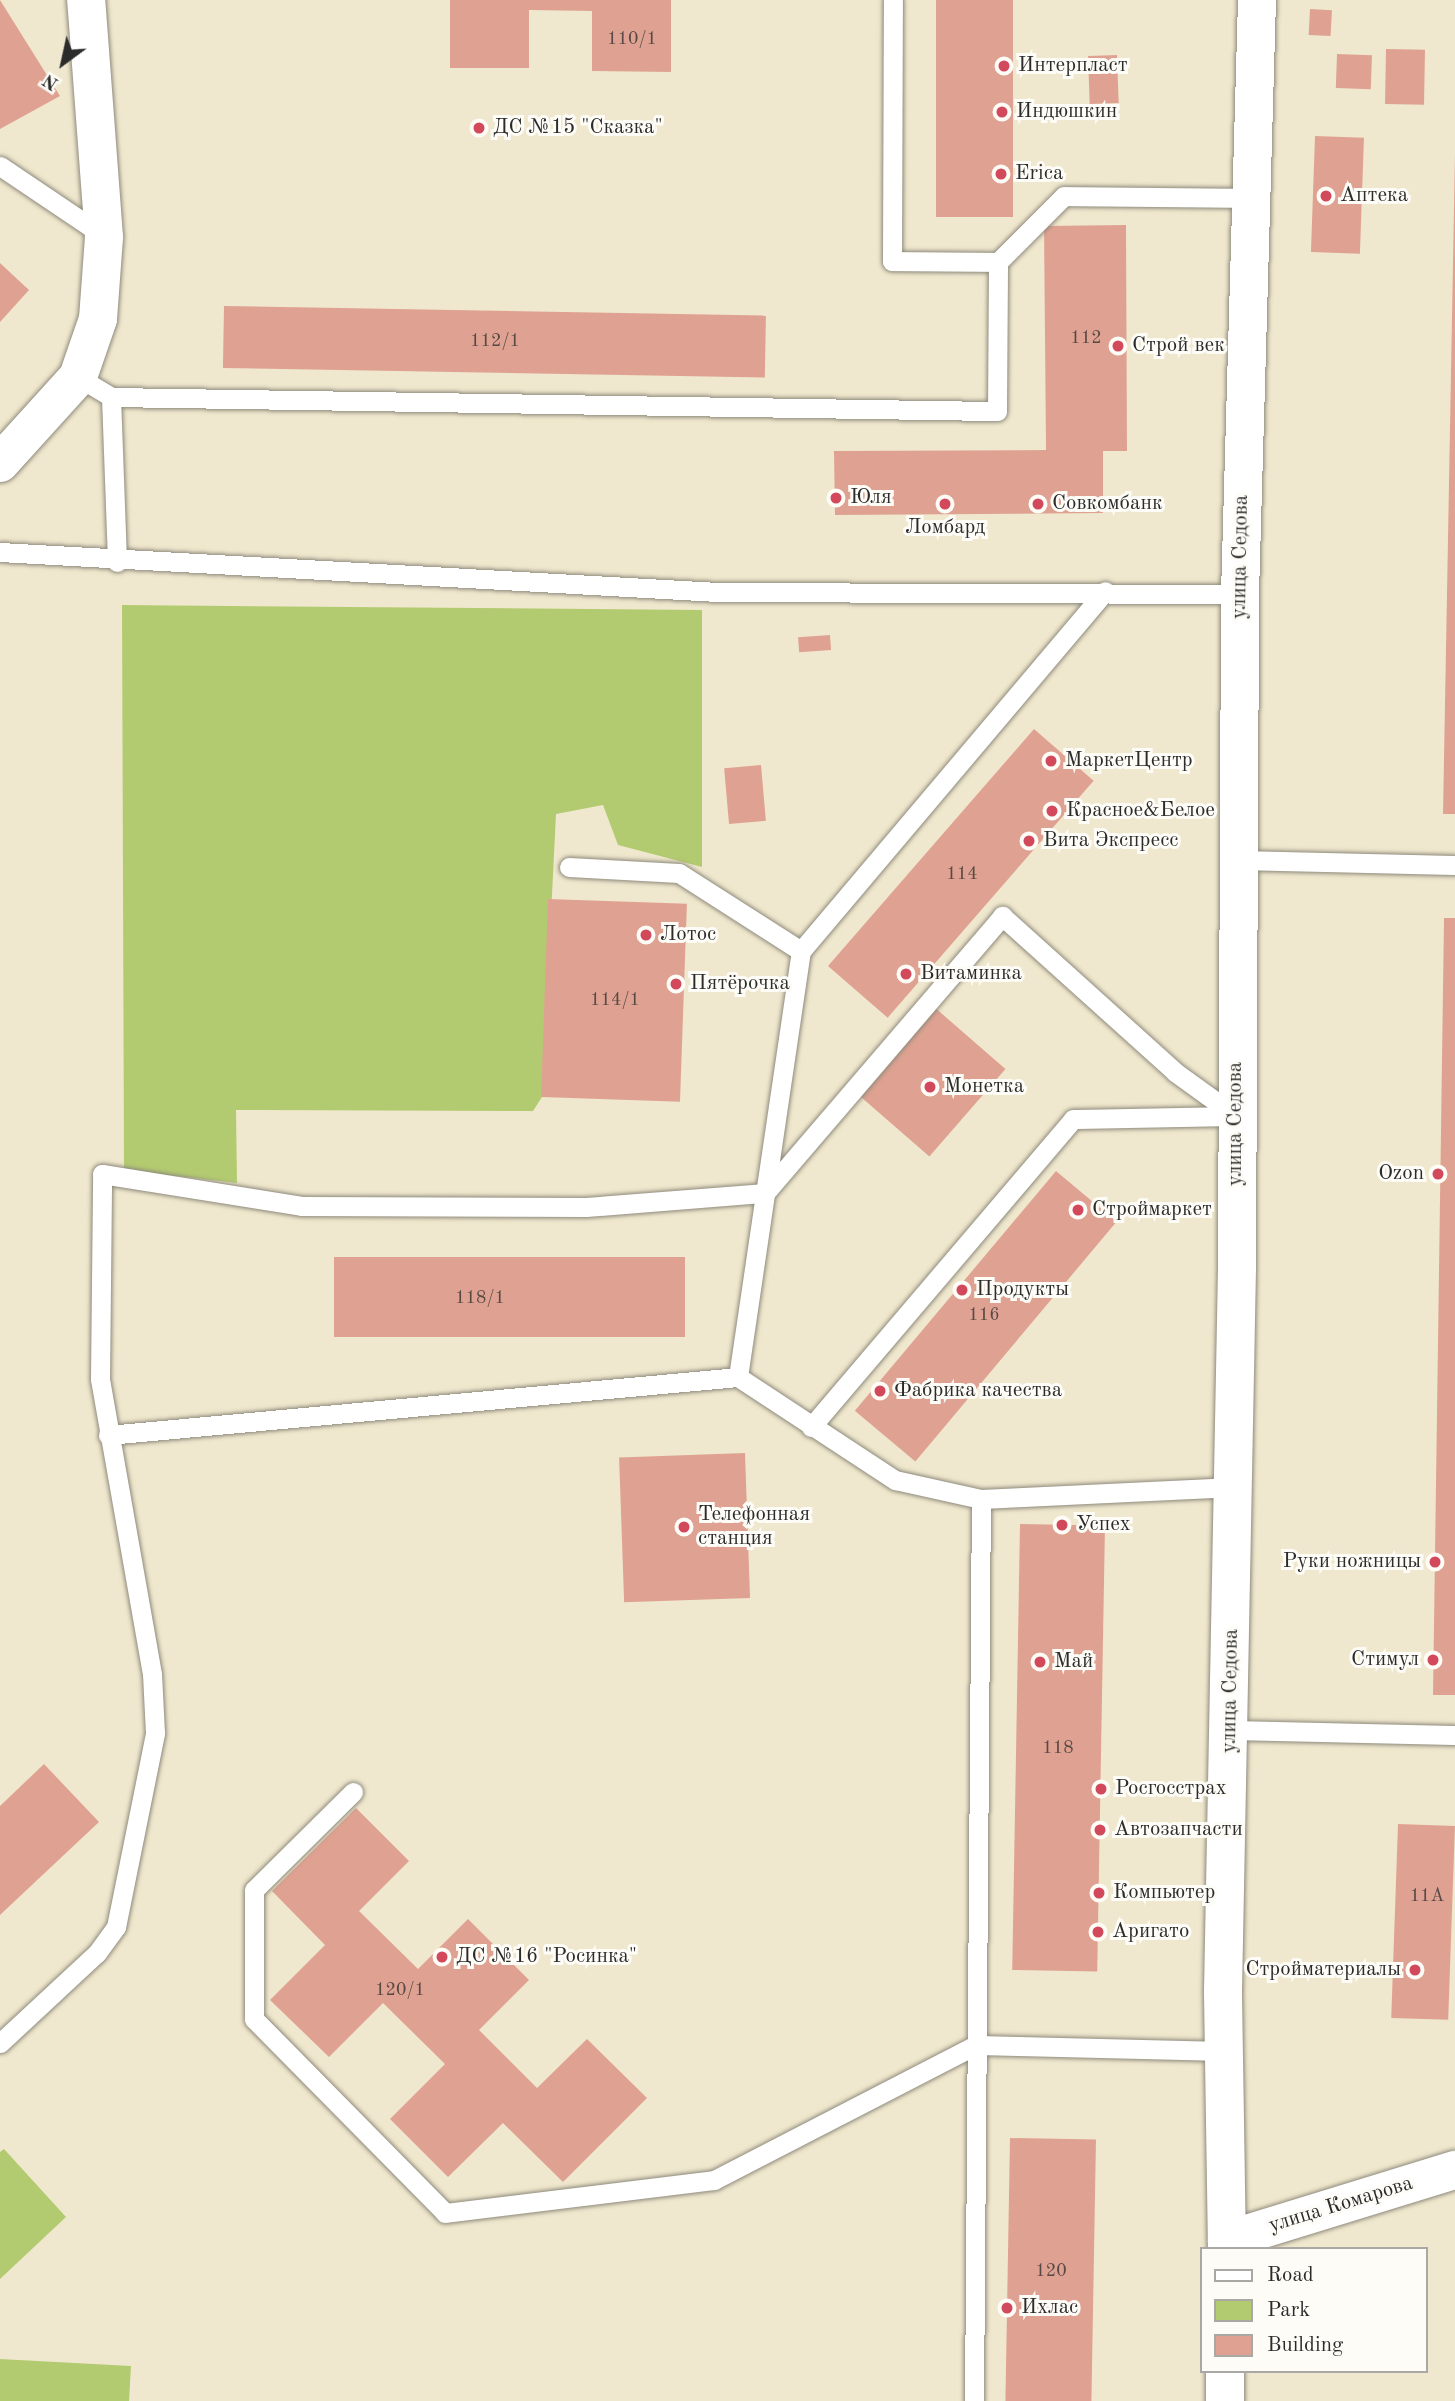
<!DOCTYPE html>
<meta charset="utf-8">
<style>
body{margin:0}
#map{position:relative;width:1455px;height:2401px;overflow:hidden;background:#f0e8ce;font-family:"Old Standard TT",serif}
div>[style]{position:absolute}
.green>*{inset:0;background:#b3cb70}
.building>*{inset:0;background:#dfa292;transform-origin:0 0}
.roads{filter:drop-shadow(0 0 2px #8e8a7c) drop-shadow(0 0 2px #8e8a7c)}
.service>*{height:19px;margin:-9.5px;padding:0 9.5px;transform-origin:9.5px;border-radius:9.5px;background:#fff}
.minor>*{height:38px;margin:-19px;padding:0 19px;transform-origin:19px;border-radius:19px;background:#fff}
.tertiary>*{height:38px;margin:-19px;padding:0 19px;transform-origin:19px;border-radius:19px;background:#fff}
.secondary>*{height:38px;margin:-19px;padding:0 19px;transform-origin:19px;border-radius:19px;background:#fff}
.dots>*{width:19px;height:19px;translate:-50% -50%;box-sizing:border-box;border:4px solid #fdfcf7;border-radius:50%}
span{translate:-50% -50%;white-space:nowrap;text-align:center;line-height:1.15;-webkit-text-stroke:6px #fdfcf7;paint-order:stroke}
.number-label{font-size:18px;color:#584945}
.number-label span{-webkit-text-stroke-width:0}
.poi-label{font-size:21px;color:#2b2b2b}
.left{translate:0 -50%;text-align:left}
.right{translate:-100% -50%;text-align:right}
.street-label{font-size:21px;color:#2b2b2b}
.legend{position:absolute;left:1200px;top:2247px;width:228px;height:126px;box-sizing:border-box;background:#fdfcf7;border:2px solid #a9a8a5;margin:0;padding:9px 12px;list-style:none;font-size:21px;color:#2b2b2b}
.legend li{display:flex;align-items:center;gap:14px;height:35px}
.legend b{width:35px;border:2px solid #a9a8a5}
.north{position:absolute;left:28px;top:28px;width:70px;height:70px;-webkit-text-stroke:5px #fdfcf7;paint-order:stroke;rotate:213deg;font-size:19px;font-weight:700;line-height:28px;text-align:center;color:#2b2b2b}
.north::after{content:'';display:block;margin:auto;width:24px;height:32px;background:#2b2b2b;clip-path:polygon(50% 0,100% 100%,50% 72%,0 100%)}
</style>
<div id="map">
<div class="green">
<i style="clip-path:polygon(122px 605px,702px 610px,702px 867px,618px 845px,603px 805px,556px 814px,542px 1097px,533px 1111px,236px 1110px,237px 1183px,124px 1170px)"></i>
<i style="clip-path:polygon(4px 2149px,66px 2217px,0 2279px,0 2152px)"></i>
<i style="clip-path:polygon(0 2359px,131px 2366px,129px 2401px,0 2401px)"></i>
</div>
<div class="building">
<i style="clip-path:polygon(0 0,60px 96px,0 129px)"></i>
<i style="clip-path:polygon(450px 0,671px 0,671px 72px,592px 71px,592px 11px,529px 10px,529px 68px,450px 68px)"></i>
<i style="left:936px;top:0;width:77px;height:217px"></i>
<i style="left:1310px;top:9px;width:22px;height:26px;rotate:3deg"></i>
<i style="left:1386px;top:49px;width:39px;height:55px;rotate:1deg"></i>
<i style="left:1337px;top:54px;width:35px;height:34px;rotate:2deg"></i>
<i style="left:1117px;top:55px;width:48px;height:29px;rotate:88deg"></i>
<i style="left:1315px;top:136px;width:49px;height:116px;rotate:2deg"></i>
<i style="clip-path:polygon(1455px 152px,1455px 814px,1443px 814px)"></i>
<i style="clip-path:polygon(1126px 225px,1127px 451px,1103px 451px,1103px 513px,835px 515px,834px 451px,1046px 450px,1044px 226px)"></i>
<i style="clip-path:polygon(0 263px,29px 290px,0 322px)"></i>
<i style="left:224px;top:306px;width:542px;height:62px;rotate:1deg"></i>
<i style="left:830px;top:635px;width:15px;height:32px;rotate:86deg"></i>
<i style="left:1034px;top:729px;width:79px;height:314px;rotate:41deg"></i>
<i style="left:761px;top:765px;width:56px;height:37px;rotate:85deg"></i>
<i style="left:548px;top:899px;width:139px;height:198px;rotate:2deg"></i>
<i style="clip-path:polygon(1444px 918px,1455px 918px,1455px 1695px,1433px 1695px)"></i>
<i style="left:933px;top:1006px;width:96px;height:116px;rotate:41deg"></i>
<i style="left:1056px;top:1171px;width:79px;height:313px;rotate:40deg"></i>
<i style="left:685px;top:1257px;width:80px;height:351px;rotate:90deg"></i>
<i style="left:745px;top:1453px;width:145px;height:126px;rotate:88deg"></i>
<i style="left:1020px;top:1524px;width:85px;height:446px;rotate:1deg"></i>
<i style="clip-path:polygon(44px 1764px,99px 1822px,0 1915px,0 1806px)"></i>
<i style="clip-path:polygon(356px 1808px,409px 1861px,359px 1911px,418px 1969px,468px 1919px,529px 1980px,479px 2030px,537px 2088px,587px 2039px,647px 2098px,563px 2182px,503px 2123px,448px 2177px,390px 2119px,445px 2064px,383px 2003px,329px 2057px,270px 2000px,325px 1945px,272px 1891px)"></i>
<i style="left:1398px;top:1824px;width:57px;height:194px;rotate:2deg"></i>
<i style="left:1010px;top:2138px;width:86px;height:263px;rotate:1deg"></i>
</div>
<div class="roads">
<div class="service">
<i style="left:0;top:166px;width:125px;rotate:33.9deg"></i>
<i style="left:998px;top:262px;width:93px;rotate:-45deg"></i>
<i style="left:1064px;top:196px;width:184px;rotate:0.6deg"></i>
<i style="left:78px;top:377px;width:39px;rotate:31deg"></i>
<i style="left:111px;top:397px;width:886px;rotate:0.91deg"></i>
<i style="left:997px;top:411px;width:149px;rotate:-89.6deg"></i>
<i style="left:998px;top:262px;width:106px;rotate:-179.5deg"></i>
<i style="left:892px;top:261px;width:261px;rotate:-89.8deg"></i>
<i style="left:111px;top:397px;width:165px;rotate:87.9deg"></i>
<i style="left:0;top:552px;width:718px;rotate:3.19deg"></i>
<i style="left:717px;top:592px;width:523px;rotate:0.22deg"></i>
<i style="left:1237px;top:860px;width:218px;rotate:1.3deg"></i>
<i style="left:569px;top:867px;width:110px;rotate:3.1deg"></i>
<i style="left:679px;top:873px;width:145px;rotate:32.6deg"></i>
<i style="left:738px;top:1377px;width:431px;rotate:-81.6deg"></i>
<i style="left:801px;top:951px;width:471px;rotate:-49.8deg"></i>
<i style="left:811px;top:1427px;width:404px;rotate:-49.6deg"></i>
<i style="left:1073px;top:1119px;width:163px;rotate:-1.1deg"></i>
<i style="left:108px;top:1435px;width:633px;rotate:-5.26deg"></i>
<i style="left:738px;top:1377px;width:188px;rotate:33.3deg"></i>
<i style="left:895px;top:1480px;width:88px;rotate:12.5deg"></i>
<i style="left:981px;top:1499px;width:253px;rotate:-2.7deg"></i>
<i style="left:1230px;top:1730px;width:225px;rotate:1.3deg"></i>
<i style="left:353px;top:1792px;width:139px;rotate:135.3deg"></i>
<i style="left:254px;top:1890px;width:129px;rotate:90deg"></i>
<i style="left:254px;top:2019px;width:272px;rotate:45.4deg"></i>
<i style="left:445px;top:2213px;width:271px;rotate:-7deg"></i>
<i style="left:714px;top:2180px;width:295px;rotate:-27.3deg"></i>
<i style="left:976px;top:2045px;width:249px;rotate:1.4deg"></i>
<i style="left:0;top:2043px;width:132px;rotate:-42.9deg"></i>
<i style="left:97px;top:1953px;width:32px;rotate:-54deg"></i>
<i style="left:116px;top:1927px;width:198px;rotate:-78.6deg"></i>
<i style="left:155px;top:1733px;width:59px;rotate:-92.9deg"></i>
<i style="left:152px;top:1674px;width:300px;rotate:-100deg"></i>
<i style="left:100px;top:1379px;width:205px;rotate:-89.4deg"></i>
<i style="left:102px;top:1174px;width:202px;rotate:9.1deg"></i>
<i style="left:301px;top:1206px;width:285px;rotate:0.2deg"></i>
<i style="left:586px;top:1207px;width:180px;rotate:-4.5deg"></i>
<i style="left:765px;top:1193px;width:365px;rotate:-49.4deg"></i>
<i style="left:1002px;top:916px;width:233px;rotate:42deg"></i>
<i style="left:1175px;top:1072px;width:75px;rotate:35.8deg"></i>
<i style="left:974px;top:2401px;width:902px;rotate:-89.56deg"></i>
</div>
<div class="minor">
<i style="left:0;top:463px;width:116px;rotate:-47.8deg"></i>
<i style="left:78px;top:377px;width:61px;rotate:-71deg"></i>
<i style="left:98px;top:319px;width:82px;rotate:-85.8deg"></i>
<i style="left:104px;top:237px;width:238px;rotate:-94.3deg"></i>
</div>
<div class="tertiary">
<i style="left:1227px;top:2240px;width:239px;rotate:-17.1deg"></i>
</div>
<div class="secondary">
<i style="left:1227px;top:2249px;width:258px;rotate:-90.9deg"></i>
<i style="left:1223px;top:1991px;width:725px;rotate:-88.89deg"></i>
<i style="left:1237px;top:1266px;width:672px;rotate:-89.74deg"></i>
<i style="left:1240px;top:594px;width:594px;rotate:-88.36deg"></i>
<i style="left:1225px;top:2401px;width:30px;rotate:-90deg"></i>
</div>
</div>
<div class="dots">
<i style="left:1004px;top:66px;background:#d1495b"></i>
<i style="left:1002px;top:112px;background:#d1495b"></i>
<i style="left:479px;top:128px;background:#d1495b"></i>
<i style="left:1001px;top:174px;background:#d1495b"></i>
<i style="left:1326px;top:196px;background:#d1495b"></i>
<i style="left:1118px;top:346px;background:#d1495b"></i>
<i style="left:836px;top:498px;background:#d1495b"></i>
<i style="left:945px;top:504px;background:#d1495b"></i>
<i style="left:1038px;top:504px;background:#d1495b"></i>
<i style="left:1051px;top:761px;background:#d1495b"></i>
<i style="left:1052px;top:811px;background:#d1495b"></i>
<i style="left:1029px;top:841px;background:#d1495b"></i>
<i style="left:646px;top:935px;background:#d1495b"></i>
<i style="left:906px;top:974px;background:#d1495b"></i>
<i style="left:676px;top:984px;background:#d1495b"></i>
<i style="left:930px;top:1087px;background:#d1495b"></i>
<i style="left:1438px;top:1174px;background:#d1495b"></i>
<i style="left:1078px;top:1210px;background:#d1495b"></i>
<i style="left:962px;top:1290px;background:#d1495b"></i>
<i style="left:880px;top:1391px;background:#d1495b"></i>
<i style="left:1062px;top:1525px;background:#d1495b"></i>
<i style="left:684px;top:1527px;background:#d1495b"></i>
<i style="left:1435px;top:1562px;background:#d1495b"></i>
<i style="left:1433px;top:1660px;background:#d1495b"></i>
<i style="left:1040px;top:1662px;background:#d1495b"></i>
<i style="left:1101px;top:1789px;background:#d1495b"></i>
<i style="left:1100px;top:1830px;background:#d1495b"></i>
<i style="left:1099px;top:1893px;background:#d1495b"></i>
<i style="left:1098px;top:1932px;background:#d1495b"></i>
<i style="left:442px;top:1957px;background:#d1495b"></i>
<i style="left:1415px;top:1970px;background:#d1495b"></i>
<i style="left:1007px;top:2308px;background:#d1495b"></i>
</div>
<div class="number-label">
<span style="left:632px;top:39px">110/1</span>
<span style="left:1086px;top:338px">112</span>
<span style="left:495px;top:341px">112/1</span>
<span style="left:962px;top:874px">114</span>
<span style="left:615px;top:1000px">114/1</span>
<span style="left:480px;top:1298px">118/1</span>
<span style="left:984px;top:1315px">116</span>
<span style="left:1058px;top:1748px">118</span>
<span style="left:1427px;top:1896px">11А</span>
<span style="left:400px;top:1990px">120/1</span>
<span style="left:1051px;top:2271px">120</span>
</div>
<div class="poi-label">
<span class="left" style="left:1018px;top:66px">Интерпласт</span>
<span class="left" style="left:1016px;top:112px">Индюшкин</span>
<span class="left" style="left:493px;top:128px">ДС №15 "Сказка"</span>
<span class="left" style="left:1015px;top:174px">Erica</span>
<span class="left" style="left:1340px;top:196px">Аптека</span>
<span class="left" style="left:1132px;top:346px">Строй век</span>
<span class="left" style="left:850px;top:498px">Юля</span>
<span class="left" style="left:1052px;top:504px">Совкомбанк</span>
<span style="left:945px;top:528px">Ломбард</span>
<span class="left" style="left:1065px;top:761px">МаркетЦентр</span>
<span class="left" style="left:1066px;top:811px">Красное&amp;Белое</span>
<span class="left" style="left:1043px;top:841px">Вита Экспресс</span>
<span class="left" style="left:660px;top:935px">Лотос</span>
<span class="left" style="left:920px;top:974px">Витаминка</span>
<span class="left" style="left:690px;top:984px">Пятёрочка</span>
<span class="left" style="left:944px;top:1087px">Монетка</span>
<span class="right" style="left:1424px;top:1174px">Ozon</span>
<span class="left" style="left:1092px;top:1210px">Строймаркет</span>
<span class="left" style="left:976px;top:1290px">Продукты</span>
<span class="left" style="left:894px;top:1391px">Фабрика качества</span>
<span class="left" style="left:698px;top:1527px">Телефонная<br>станция</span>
<span class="left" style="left:1076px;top:1525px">Успех</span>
<span class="right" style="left:1421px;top:1562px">Руки ножницы</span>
<span class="right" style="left:1419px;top:1660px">Стимул</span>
<span class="left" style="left:1054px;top:1662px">Май</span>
<span class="left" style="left:1115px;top:1789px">Росгосстрах</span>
<span class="left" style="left:1114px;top:1830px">Автозапчасти</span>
<span class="left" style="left:1113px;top:1893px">Компьютер</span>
<span class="left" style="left:1112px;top:1932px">Аригато</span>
<span class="left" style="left:456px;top:1957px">ДС №16 "Росинка"</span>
<span class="right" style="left:1401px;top:1970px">Стройматериалы</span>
<span class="left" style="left:1021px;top:2308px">Ихлас</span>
</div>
<div class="street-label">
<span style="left:1241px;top:557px;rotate:-89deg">улица Седова</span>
<span style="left:1236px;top:1124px;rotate:-90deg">улица Седова</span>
<span style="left:1231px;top:1691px;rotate:-89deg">улица Седова</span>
<span style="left:1341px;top:2205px;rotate:-17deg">улица Комарова</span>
</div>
<ul class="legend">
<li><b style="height:9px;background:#fff"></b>Road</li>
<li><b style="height:19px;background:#b3cb70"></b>Park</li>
<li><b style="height:19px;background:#dfa292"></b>Building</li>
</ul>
<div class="north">N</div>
</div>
